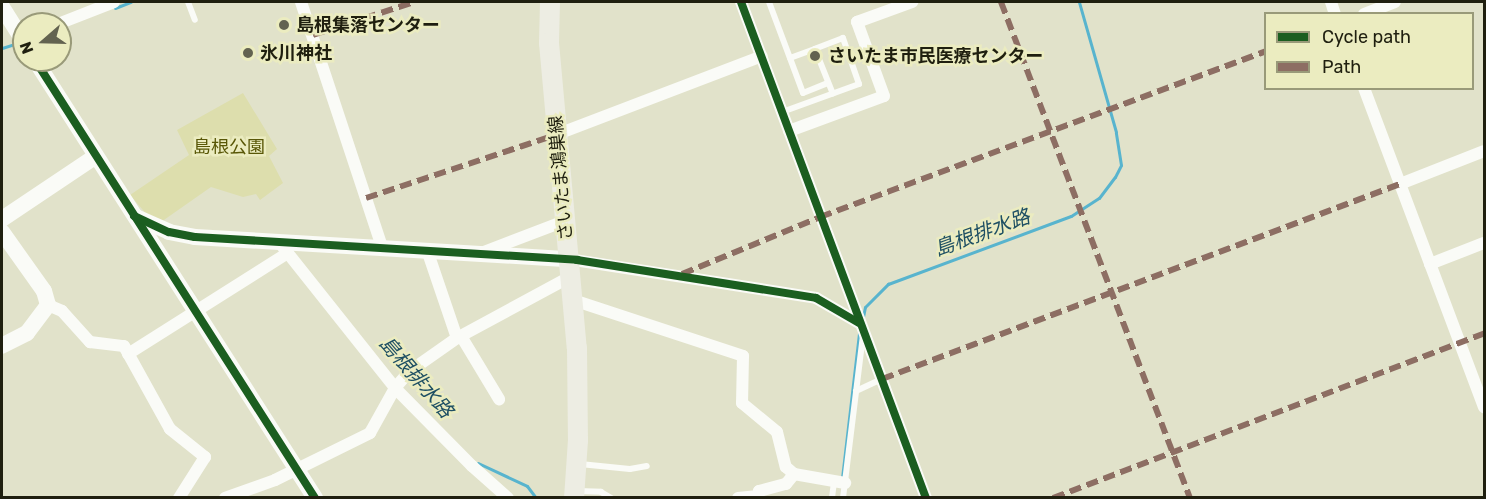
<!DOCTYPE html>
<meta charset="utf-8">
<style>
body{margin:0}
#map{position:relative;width:1486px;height:499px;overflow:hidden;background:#e1e2ca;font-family:Rubik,"Noto Sans JP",sans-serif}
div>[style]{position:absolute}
.green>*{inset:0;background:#dddead}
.stream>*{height:3px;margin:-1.5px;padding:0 1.5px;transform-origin:1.5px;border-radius:1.5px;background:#58b4ce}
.lane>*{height:6px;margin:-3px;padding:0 3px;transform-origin:3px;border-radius:3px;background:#fafbf7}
.street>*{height:12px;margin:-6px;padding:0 6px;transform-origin:6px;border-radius:6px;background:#fafbf7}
.secondary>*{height:16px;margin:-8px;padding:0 8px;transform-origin:8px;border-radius:8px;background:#fafbf7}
.primary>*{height:20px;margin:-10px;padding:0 10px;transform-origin:10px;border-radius:10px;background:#edede3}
.quiet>*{height:6px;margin-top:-3px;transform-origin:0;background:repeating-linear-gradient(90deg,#8d6e63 0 12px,transparent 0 18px)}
.cycleway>*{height:8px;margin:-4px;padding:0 4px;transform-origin:4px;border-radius:4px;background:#1b5e20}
.dots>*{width:16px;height:16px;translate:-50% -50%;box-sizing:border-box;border:3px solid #ebecc0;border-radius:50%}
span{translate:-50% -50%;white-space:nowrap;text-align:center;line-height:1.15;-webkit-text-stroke:5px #ebecc0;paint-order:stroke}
.poi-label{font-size:18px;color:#1f1f0f;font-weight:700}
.left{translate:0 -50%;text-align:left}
.park-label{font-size:18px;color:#595707}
.street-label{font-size:18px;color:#1f1f0f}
.water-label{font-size:20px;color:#1e4f63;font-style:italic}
.frame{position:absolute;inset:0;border:3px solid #1f1f0f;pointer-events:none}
.legend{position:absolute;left:1264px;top:12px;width:210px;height:78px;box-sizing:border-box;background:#ebecc0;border:2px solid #999a79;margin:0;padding:8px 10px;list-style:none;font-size:18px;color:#1f1f0f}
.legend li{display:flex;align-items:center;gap:12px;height:30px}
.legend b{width:30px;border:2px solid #999a79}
.north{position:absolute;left:12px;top:12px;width:60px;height:60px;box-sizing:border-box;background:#ebecc0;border:2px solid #999a79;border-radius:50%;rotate:250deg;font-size:16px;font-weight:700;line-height:24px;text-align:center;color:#1f1f0f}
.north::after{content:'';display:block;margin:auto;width:21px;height:27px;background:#636350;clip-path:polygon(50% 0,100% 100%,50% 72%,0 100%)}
</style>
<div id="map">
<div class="green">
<i style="clip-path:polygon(243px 93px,277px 149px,269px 156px,283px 183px,260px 200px,256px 194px,243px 197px,211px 187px,161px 222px,149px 217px,130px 195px,189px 155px,177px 130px)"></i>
</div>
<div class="stream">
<i style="left:115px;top:8px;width:17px;rotate:-21deg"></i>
<i style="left:2px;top:48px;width:16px;rotate:-18deg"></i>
<i style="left:863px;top:317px;width:10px;rotate:-79deg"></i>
<i style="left:865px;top:307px;width:33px;rotate:-45deg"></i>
<i style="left:888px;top:284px;width:195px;rotate:-20.4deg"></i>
<i style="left:1071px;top:216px;width:33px;rotate:-33deg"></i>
<i style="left:1099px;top:198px;width:26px;rotate:-53deg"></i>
<i style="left:1115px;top:177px;width:13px;rotate:-63deg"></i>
<i style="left:1121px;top:165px;width:33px;rotate:-99deg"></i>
<i style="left:1116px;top:132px;width:135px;rotate:-105.9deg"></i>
<i style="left:478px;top:463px;width:54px;rotate:25.1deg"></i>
<i style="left:527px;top:486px;width:15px;rotate:53deg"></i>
<i style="left:842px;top:478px;width:146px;rotate:-83.3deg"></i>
</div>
<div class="lane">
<i style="left:188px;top:2px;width:19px;rotate:69deg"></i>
<i style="left:769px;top:2px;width:97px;rotate:69.5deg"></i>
<i style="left:803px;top:93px;width:27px;rotate:-22deg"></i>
<i style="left:790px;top:58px;width:27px;rotate:-20deg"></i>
<i style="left:782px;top:112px;width:82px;rotate:-20deg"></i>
<i style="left:859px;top:84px;width:49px;rotate:-109.2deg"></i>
<i style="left:843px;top:38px;width:30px;rotate:159deg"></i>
<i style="left:815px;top:49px;width:48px;rotate:68.2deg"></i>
<i style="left:856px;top:391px;width:29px;rotate:-25deg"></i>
<i style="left:580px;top:464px;width:50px;rotate:5.7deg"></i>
<i style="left:630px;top:469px;width:17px;rotate:-10deg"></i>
<i style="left:578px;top:491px;width:23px;rotate:2deg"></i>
<i style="left:601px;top:492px;width:12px;rotate:31deg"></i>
<i style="left:832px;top:498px;width:17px;rotate:-83deg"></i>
<i style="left:843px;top:498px;width:163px;rotate:-83deg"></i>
</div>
<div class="street">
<i style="left:301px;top:2px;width:258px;rotate:71.7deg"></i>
<i style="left:741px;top:2px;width:529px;rotate:69.55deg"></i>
<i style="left:1331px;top:2px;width:13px;rotate:72deg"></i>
<i style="left:1364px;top:14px;width:33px;rotate:-21deg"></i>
<i style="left:58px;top:24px;width:60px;rotate:-21.4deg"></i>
<i style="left:1364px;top:88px;width:341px;rotate:69.4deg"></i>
<i style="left:789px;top:131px;width:101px;rotate:-20.2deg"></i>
<i style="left:884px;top:96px;width:79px;rotate:-110deg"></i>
<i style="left:857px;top:22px;width:59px;rotate:-20deg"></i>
<i style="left:558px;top:134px;width:218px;rotate:-20.9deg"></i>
<i style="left:1400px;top:184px;width:90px;rotate:-21.4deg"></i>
<i style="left:279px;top:242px;width:186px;rotate:51.5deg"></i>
<i style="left:395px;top:388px;width:110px;rotate:45.4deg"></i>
<i style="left:472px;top:466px;width:48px;rotate:41.6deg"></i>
<i style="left:427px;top:250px;width:93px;rotate:71.2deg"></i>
<i style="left:481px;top:253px;width:90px;rotate:-20.9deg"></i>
<i style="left:568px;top:259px;width:251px;rotate:8.9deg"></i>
<i style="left:816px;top:298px;width:50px;rotate:30.2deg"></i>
<i style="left:1430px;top:264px;width:58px;rotate:-21.3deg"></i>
<i style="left:573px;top:300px;width:179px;rotate:18.2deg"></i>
<i style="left:743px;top:356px;width:47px;rotate:91.2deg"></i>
<i style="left:742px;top:403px;width:45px;rotate:39.6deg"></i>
<i style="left:777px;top:432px;width:36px;rotate:76deg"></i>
<i style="left:786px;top:467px;width:11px;rotate:41deg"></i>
<i style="left:794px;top:474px;width:52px;rotate:10deg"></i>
<i style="left:48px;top:305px;width:15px;rotate:23deg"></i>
<i style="left:62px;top:311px;width:42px;rotate:47.9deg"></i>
<i style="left:90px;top:342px;width:34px;rotate:7deg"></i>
<i style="left:124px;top:346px;width:95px;rotate:61deg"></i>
<i style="left:170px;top:429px;width:45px;rotate:38.7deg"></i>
<i style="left:205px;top:457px;width:49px;rotate:122.4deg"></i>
<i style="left:461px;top:336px;width:74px;rotate:58.9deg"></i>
<i style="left:128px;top:354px;width:189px;rotate:-32.3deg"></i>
<i style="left:225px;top:498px;width:53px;rotate:-19.8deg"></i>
<i style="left:275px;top:480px;width:106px;rotate:-26.3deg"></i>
<i style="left:370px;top:433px;width:51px;rotate:-60.9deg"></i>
<i style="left:395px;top:388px;width:23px;rotate:-49deg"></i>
<i style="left:410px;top:371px;width:57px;rotate:-35.1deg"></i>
<i style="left:457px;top:338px;width:128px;rotate:-28.4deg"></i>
<i style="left:738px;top:498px;width:20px;rotate:-6deg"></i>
<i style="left:758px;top:496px;width:5px;rotate:-79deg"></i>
<i style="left:759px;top:491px;width:28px;rotate:-15deg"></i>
<i style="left:786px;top:484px;width:13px;rotate:-51deg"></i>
</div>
<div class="secondary">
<i style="left:2px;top:7px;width:41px;rotate:57.8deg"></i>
<i style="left:35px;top:60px;width:520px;rotate:57.41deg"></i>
<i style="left:136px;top:217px;width:36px;rotate:24deg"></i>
<i style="left:169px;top:232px;width:26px;rotate:11deg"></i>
<i style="left:195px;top:237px;width:374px;rotate:3.4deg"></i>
<i style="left:2px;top:219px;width:113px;rotate:-33.8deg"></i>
<i style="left:2px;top:232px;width:72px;rotate:54.6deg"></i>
<i style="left:44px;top:291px;width:15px;rotate:74deg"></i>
<i style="left:48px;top:305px;width:35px;rotate:127deg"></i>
<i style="left:27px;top:333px;width:28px;rotate:153deg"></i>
</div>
<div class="primary">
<i style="left:550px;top:2px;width:41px;rotate:91.4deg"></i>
<i style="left:549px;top:43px;width:306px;rotate:84.8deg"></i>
<i style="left:577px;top:348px;width:92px;rotate:89.4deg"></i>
<i style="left:578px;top:440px;width:58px;rotate:93.9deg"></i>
</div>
<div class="quiet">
<i style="left:1001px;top:2px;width:531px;rotate:69.14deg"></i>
<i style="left:313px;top:35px;width:106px;rotate:-18.1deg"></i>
<i style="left:366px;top:198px;width:202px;rotate:-18.4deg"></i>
<i style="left:682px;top:274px;width:149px;rotate:-22.4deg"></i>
<i style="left:820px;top:217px;width:476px;rotate:-20.4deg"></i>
<i style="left:882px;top:379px;width:553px;rotate:-20.63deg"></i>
<i style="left:1053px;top:498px;width:462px;rotate:-20.9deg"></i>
</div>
<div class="cycleway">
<i style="left:741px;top:2px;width:529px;rotate:69.55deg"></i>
<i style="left:35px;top:60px;width:520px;rotate:57.41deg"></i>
<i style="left:134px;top:216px;width:38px;rotate:25deg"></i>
<i style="left:169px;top:232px;width:26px;rotate:11deg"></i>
<i style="left:195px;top:237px;width:383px;rotate:3.4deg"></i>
<i style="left:577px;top:260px;width:242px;rotate:9deg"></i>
<i style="left:816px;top:298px;width:50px;rotate:30.2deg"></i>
</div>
<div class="dots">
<i style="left:284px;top:25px;background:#636350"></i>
<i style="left:248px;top:53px;background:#636350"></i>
<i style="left:815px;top:56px;background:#636350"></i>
</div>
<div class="poi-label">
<span class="left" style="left:296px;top:25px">島根集落センター</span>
<span class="left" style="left:260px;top:53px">氷川神社</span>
<span class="left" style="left:828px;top:56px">さいたま市民医療センター</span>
</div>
<div class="park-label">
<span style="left:229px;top:147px">島根公園</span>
</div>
<div class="street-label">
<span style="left:561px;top:178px;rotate:-95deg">さいたま鴻巣線</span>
</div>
<div class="water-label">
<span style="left:982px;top:233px;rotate:-20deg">島根排水路</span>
<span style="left:416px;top:377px;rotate:49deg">島根排水路</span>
</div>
<div class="frame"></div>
<ul class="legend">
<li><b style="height:8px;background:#1b5e20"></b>Cycle path</li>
<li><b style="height:8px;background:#8d6e63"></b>Path</li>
</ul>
<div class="north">N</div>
</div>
